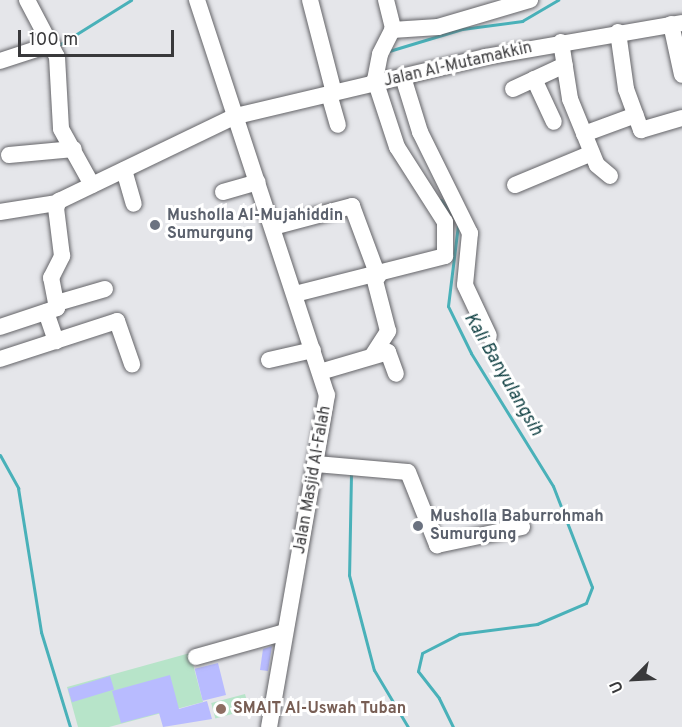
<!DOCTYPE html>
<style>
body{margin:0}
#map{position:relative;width:682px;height:727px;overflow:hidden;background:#e5e6ea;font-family:Overpass,sans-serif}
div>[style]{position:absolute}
.green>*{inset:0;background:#b7e4c9;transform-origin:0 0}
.stream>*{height:3px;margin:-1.5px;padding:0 1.5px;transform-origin:1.5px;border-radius:1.5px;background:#49b1b9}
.building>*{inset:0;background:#b8bbff;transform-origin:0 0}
.roads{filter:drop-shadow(0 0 2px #646468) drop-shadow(0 0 2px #646468)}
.minor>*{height:16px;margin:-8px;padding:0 8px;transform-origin:8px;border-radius:8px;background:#fff}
.dots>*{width:16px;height:16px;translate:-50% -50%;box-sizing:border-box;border:3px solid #fff;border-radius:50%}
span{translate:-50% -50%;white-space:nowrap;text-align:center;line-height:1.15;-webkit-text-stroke:6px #fff;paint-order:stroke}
.street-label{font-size:16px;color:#39393b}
.worship-label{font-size:16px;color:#5b616d;font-weight:700}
.left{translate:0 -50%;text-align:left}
.education-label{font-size:16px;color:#785e54;font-weight:700}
.water-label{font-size:18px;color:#0d3e41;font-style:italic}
.north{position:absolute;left:604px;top:649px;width:60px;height:60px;-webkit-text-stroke:4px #fff;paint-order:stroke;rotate:246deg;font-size:16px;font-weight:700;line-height:24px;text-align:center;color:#39393b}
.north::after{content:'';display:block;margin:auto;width:21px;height:27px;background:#39393b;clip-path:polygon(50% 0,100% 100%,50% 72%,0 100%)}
.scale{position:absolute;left:18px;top:30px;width:156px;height:27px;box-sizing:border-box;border:3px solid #39393b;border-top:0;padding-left:8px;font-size:18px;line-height:21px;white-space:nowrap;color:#39393b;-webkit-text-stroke:4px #fff;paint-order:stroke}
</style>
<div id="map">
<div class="green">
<i style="clip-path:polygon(190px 653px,203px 702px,109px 727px,78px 727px,67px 687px)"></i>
<i style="left:245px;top:694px;width:16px;height:35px;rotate:75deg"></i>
</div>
<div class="stream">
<i style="left:59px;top:45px;width:85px;rotate:-32deg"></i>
<i style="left:389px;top:51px;width:76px;rotate:-16.8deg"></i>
<i style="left:462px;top:29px;width:61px;rotate:-7.6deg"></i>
<i style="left:522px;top:21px;width:42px;rotate:-30.3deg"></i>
<i style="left:441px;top:200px;width:18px;rotate:52deg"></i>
<i style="left:0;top:455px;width:38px;rotate:61deg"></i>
<i style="left:18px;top:488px;width:146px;rotate:80.9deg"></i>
<i style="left:41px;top:632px;width:99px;rotate:73deg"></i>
<i style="left:351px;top:474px;width:101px;rotate:91.1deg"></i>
<i style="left:349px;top:575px;width:98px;rotate:75.3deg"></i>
<i style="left:374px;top:670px;width:66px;rotate:59.2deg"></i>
<i style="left:453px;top:727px;width:32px;rotate:-116deg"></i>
<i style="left:439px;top:698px;width:34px;rotate:-128deg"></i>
<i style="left:418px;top:671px;width:18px;rotate:-77deg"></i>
<i style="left:422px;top:653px;width:42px;rotate:-27.2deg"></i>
<i style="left:459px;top:634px;width:79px;rotate:-7.3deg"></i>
<i style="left:537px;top:624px;width:53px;rotate:-23.2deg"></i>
<i style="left:586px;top:603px;width:17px;rotate:-69deg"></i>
<i style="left:592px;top:587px;width:108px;rotate:-111.1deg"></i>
<i style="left:553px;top:486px;width:156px;rotate:-121.7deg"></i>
<i style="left:471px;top:353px;width:52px;rotate:-116.1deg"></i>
<i style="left:448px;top:306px;width:82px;rotate:-83deg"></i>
</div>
<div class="building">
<i style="clip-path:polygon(272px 646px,268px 671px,260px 670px,263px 649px)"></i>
<i style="left:218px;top:663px;width:33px;height:24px;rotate:76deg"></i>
<i style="clip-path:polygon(170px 675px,179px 709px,207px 701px,212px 719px,163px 727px,159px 713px,121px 723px,112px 691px)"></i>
<i style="left:110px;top:676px;width:14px;height:44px;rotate:73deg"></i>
</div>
<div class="roads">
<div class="minor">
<i style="left:27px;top:0;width:64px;rotate:62.2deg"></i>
<i style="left:57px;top:57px;width:72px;rotate:86.8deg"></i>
<i style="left:61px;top:129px;width:64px;rotate:61deg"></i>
<i style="left:197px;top:0;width:416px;rotate:71.8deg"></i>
<i style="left:327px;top:395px;width:337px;rotate:99.9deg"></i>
<i style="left:310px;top:0;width:96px;rotate:75.5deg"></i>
<i style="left:671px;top:24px;width:52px;rotate:77.8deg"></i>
<i style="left:392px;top:30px;width:46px;rotate:-3.7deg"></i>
<i style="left:438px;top:27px;width:96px;rotate:-16.4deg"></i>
<i style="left:618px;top:32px;width:58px;rotate:82deg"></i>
<i style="left:626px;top:89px;width:44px;rotate:69.9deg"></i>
<i style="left:641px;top:130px;width:43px;rotate:-16.3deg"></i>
<i style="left:561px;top:42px;width:58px;rotate:81deg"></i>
<i style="left:570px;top:99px;width:71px;rotate:67.8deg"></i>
<i style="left:597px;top:165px;width:17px;rotate:40deg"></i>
<i style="left:0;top:61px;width:55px;rotate:-18.1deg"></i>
<i style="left:403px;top:77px;width:58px;rotate:72.8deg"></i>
<i style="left:420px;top:132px;width:113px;rotate:63.7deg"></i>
<i style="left:470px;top:233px;width:52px;rotate:95.5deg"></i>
<i style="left:465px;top:285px;width:56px;rotate:64.8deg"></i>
<i style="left:534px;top:79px;width:47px;rotate:65.1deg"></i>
<i style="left:513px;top:89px;width:57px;rotate:-24.8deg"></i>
<i style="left:329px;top:94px;width:32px;rotate:74deg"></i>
<i style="left:584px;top:134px;width:55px;rotate:-20.1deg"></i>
<i style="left:9px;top:155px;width:65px;rotate:-5.3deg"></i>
<i style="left:124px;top:170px;width:35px;rotate:74deg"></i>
<i style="left:515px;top:185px;width:83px;rotate:-22.6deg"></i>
<i style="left:223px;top:192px;width:36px;rotate:-16deg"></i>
<i style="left:0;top:212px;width:58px;rotate:-9deg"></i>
<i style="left:273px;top:227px;width:82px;rotate:-14.9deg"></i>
<i style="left:352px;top:206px;width:75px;rotate:69.6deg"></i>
<i style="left:295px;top:294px;width:155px;rotate:-14.2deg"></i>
<i style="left:445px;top:256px;width:34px;rotate:-90deg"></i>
<i style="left:445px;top:222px;width:89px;rotate:-122.6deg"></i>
<i style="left:397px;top:147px;width:71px;rotate:-108.2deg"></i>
<i style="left:375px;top:80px;width:26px;rotate:-79deg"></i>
<i style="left:380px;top:54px;width:29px;rotate:-63deg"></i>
<i style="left:393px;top:28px;width:29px;rotate:-104deg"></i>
<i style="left:57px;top:303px;width:50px;rotate:-16.3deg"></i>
<i style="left:46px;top:312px;width:31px;rotate:71deg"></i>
<i style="left:0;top:327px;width:60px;rotate:-18.4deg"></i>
<i style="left:57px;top:308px;width:31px;rotate:-101deg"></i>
<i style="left:51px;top:278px;width:25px;rotate:-63deg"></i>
<i style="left:62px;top:256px;width:48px;rotate:-97.1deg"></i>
<i style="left:56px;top:208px;width:8px;rotate:-67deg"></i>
<i style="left:59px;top:201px;width:196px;rotate:-25.7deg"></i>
<i style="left:236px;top:116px;width:256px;rotate:-13.3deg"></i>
<i style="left:485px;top:57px;width:200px;rotate:-9.8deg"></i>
<i style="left:372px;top:356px;width:30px;rotate:-57deg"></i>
<i style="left:388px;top:331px;width:56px;rotate:-104.5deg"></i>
<i style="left:0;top:359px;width:123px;rotate:-18deg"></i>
<i style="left:117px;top:321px;width:46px;rotate:70.8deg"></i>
<i style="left:269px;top:360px;width:45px;rotate:-12.8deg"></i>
<i style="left:320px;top:372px;width:71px;rotate:-16.4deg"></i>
<i style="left:388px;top:352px;width:23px;rotate:70deg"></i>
<i style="left:316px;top:464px;width:92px;rotate:5deg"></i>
<i style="left:408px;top:472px;width:79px;rotate:68.3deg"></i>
<i style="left:437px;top:545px;width:87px;rotate:-12deg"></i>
<i style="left:196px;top:657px;width:92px;rotate:-15.7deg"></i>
</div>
</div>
<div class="dots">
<i style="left:155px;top:225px;background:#6b7280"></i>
<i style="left:418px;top:526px;background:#6b7280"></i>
<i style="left:221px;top:709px;background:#8d6e63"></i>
</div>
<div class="street-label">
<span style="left:458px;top:65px;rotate:-13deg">Jalan Al-Mutamakkin</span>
<span style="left:313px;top:480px;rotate:-80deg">Jalan Masjid Al-Falah</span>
</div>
<div class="worship-label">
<span class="left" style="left:167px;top:225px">Musholla Al-Mujahiddin<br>Sumurgung</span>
<span class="left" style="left:430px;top:526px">Musholla Baburrohmah<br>Sumurgung</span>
</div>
<div class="education-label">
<span class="left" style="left:233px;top:709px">SMAIT Al-Uswah Tuban</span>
</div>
<div class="water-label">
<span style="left:502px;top:375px;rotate:60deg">Kali Banyulangsih</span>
</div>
<div class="north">U</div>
<div class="scale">100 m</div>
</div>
